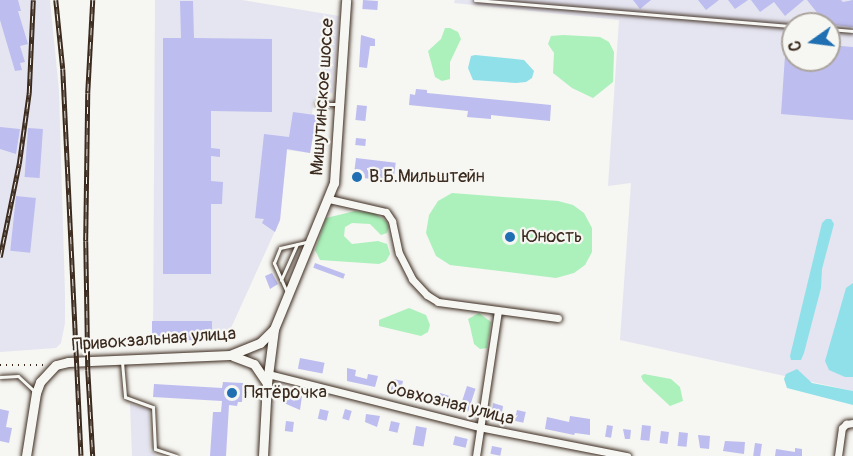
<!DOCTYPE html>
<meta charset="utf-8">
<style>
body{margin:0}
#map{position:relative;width:853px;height:456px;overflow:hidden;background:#f6f6f2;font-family:Pangolin,sans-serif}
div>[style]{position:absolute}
.built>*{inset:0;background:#e5e5f1}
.green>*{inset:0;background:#acf1bb}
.water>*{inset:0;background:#8fe0e9}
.building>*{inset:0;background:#bdbdef;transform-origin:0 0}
.path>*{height:1.5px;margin-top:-0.75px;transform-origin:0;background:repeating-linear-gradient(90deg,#3b2a1e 0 1.5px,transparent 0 6px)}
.roads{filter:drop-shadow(0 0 2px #3b2a1e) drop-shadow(0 0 2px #3b2a1e)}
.service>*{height:3px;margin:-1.5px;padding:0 1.5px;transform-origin:1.5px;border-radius:1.5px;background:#f6f6f2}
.minor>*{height:7px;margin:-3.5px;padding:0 3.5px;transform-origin:3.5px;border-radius:3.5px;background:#f6f6f2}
.secondary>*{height:9px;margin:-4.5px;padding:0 4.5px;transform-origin:4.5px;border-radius:4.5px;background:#f6f6f2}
.rail>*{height:4.5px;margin-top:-2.25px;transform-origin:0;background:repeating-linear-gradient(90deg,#f6f6f2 0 7px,#3b2a1e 0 14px);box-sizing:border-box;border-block:2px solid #3b2a1e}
.dots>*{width:16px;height:16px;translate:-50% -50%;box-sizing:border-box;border:3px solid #f6f6f2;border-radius:50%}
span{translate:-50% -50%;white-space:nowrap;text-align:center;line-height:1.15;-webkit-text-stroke:4.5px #f6f6f2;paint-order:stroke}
.street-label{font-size:18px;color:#3b2a1e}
.poi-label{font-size:18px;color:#3b2a1e}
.left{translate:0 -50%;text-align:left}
.north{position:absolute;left:781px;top:12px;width:60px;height:60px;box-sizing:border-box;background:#f6f6f2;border:2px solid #aba49d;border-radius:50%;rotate:256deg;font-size:16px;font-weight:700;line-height:24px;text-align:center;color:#3b2a1e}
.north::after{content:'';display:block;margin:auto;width:21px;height:27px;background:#1f6fb2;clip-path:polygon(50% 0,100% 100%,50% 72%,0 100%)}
</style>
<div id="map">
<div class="built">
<i style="clip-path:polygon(0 0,50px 0,59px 91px,65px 294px,65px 323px,61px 343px,56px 348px,0 352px)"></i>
<i style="clip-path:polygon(155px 0,242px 0,339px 16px,333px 92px,314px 101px,313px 106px,312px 114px,322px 116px,319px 137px,313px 137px,310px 153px,287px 150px,280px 220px,226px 339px,153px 342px)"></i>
<i style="clip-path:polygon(evenodd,455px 0,853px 0,853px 391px,620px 340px,631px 183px,608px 186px,619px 20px,454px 3px,455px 0,793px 24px,829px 24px,829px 60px,793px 60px,793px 24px)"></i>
<i style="clip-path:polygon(130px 404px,149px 409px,150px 450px,157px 456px,132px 456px)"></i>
</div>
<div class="green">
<i style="clip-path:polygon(445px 28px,450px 28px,458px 32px,461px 39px,450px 62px,450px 79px,442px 81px,435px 77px,428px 51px,441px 39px)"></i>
<i style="clip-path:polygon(563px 35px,600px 37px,609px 42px,614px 52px,613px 82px,593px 98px,572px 88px,553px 73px,554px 53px,548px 44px,551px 36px)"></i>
<i style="clip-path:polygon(452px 193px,558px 201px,573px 205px,584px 213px,592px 228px,592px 252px,585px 265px,574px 273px,556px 278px,450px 265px,436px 256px,426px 233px,429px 215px,438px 201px)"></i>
<i style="clip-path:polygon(355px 211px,374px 213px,386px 221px,389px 227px,387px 233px,381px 235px,370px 224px,352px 223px,345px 227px,344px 236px,352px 244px,378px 241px,387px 244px,390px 254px,386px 261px,379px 264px,320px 260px,315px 250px,326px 218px)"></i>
<i style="clip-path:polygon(409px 308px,426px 315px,430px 325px,428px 332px,421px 336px,379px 326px,379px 320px)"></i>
<i style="clip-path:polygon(479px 313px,491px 322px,487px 348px,480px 349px,474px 344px,470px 326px,468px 319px)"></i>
<i style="clip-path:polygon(644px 374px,671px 379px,680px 387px,683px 401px,670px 406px,643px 381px,641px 376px)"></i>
</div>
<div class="water">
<i style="clip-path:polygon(475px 55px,524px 60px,534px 71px,532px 78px,526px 82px,516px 83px,473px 80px,468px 68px,471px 56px)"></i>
<i style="clip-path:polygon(826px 219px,831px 219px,834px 224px,822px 269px,821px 288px,804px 353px,801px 360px,791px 360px,790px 356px,822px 223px)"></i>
<i style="clip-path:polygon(853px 283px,853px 377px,845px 377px,829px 370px,825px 361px,846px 288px)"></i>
<i style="clip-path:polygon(797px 369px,812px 383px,853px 391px,853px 405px,787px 388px,784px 379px,786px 374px)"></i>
</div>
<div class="building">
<i style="clip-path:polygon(0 0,18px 0,21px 11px,18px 11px,28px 44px,20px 46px,25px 62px,20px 63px,22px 70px,15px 71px,0 20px)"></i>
<i style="left:363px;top:0;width:15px;height:9px;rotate:4deg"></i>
<i style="clip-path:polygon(633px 0,651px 0,640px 9px)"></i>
<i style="clip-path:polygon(698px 0,719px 0,706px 10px)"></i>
<i style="clip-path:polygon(728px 0,748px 0,735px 9px)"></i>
<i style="clip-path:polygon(751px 0,804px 0,785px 16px,774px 2px,760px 12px)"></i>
<i style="clip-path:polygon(807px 0,841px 0,843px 2px,853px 0,853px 27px,826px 24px)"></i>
<i style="clip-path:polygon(180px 1px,193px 1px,194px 38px,272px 39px,272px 112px,211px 111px,211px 148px,220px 149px,220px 157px,211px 156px,211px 181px,223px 182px,222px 204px,211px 204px,211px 274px,163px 274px,163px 38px,181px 38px)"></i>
<i style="clip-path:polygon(361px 35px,375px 39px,375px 46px,370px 46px,367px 68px,359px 67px)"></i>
<i style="clip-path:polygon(786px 41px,793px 42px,793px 60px,829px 60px,829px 45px,853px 47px,853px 120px,781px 114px)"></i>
<i style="clip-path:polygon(416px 89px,427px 90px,427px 93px,551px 105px,550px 121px,491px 115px,491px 119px,467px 117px,468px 111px,409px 105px,410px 94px,415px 95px)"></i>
<i style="left:357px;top:105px;width:10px;height:15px;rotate:6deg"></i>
<i style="clip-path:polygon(293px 112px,322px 116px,319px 137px,313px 136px,310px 153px,287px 149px,280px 220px,275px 232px,262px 223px,264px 219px,255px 218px,264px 134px,289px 137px)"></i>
<i style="clip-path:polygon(0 127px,20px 129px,16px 154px,0 149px)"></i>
<i style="left:28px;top:128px;width:15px;height:49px;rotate:4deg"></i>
<i style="left:356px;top:138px;width:10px;height:7px;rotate:6deg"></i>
<i style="left:356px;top:158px;width:40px;height:19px;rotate:7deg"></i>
<i style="left:16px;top:196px;width:20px;height:55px;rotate:6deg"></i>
<i style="left:315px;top:263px;width:32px;height:5px;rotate:20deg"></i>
<i style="clip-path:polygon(272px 273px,278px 284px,270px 289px,265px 276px)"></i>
<i style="left:212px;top:321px;width:19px;height:60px;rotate:90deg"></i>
<i style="left:300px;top:358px;width:25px;height:11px;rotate:11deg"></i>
<i style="clip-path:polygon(347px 368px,356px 370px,355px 376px,367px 379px,368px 374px,378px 376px,375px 387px,347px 381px)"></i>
<i style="clip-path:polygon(393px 379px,403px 381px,401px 390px,397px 390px,396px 393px,390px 391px)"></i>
<i style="clip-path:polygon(223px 382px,243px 383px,242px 402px,238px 402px,237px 406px,229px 405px,226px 456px,210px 456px,213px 412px,221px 412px,222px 401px,153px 397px,154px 384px,222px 388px)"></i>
<i style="left:467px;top:386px;width:9px;height:24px;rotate:18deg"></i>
<i style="clip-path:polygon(286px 393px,302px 396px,300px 410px,284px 403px)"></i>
<i style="left:440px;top:393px;width:10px;height:8px;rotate:17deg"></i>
<i style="clip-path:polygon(493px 403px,503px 406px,502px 413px,492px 411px)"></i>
<i style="clip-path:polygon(0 409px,9px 411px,6px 427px,12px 428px,9px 443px,0 441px)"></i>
<i style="left:320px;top:409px;width:9px;height:10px;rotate:13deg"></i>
<i style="left:345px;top:409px;width:7px;height:10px;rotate:16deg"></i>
<i style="left:517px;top:410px;width:9px;height:11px;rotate:13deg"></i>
<i style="clip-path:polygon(366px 414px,380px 416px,377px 427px,365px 422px)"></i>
<i style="clip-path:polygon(570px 416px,590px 419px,590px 435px,575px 433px,574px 435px,545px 429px,547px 417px,569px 422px)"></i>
<i style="left:286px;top:421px;width:8px;height:10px;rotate:7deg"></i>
<i style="left:391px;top:421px;width:9px;height:10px;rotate:13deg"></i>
<i style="left:607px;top:425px;width:6px;height:12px;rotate:9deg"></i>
<i style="left:642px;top:425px;width:9px;height:15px;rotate:6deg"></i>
<i style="left:416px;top:426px;width:11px;height:19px;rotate:10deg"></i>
<i style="clip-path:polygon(623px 429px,631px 430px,630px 439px,625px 439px)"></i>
<i style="left:661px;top:431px;width:8px;height:12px;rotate:7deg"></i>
<i style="left:679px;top:432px;width:9px;height:14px;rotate:6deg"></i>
<i style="clip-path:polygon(698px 435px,710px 436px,709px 449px,700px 448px)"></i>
<i style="left:455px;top:436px;width:13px;height:9px;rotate:13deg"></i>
<i style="clip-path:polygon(725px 441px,745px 442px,744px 454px,723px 451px)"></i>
<i style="left:755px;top:443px;width:7px;height:13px;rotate:8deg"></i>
<i style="left:492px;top:446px;width:10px;height:8px;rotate:11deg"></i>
<i style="clip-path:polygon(795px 448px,802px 449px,802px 456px,775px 456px,776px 449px,795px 452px)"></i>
</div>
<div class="path">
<i style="left:0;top:365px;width:46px"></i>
</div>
<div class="roads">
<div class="service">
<i style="left:475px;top:0;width:319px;rotate:4.7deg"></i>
<i style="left:829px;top:29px;width:24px;rotate:5deg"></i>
<i style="left:317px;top:104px;width:21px"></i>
<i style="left:281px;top:280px;width:39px;rotate:-66deg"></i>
<i style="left:286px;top:290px;width:30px;rotate:-114deg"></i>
<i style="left:274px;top:263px;width:16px;rotate:-68deg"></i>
<i style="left:280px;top:248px;width:28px;rotate:-13deg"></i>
<i style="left:122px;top:362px;width:35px;rotate:85deg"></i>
<i style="left:125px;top:397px;width:30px;rotate:20deg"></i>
<i style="left:153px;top:407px;width:42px;rotate:87.3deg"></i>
<i style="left:155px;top:449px;width:23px;rotate:18deg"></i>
<i style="left:0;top:377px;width:18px;rotate:-3deg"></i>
<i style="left:18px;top:376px;width:23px;rotate:43deg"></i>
</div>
<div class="minor">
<i style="left:329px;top:199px;width:58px;rotate:12.8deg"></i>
<i style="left:386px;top:212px;width:11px;rotate:56deg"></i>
<i style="left:392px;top:221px;width:33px;rotate:78deg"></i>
<i style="left:399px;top:253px;width:29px;rotate:63deg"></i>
<i style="left:412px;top:279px;width:22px;rotate:47deg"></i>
<i style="left:427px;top:295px;width:13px;rotate:32deg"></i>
<i style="left:438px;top:302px;width:121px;rotate:7.6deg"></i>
<i style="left:268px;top:374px;width:218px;rotate:14.1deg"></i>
<i style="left:479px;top:427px;width:151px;rotate:11.1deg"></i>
<i style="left:476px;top:456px;width:147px;rotate:-81.4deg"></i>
<i style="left:838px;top:456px;width:28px;rotate:-82deg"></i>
<i style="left:842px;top:428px;width:6px;rotate:-45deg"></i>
<i style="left:846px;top:424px;width:7px;rotate:-8deg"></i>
</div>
<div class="secondary">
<i style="left:233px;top:356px;width:22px;rotate:21deg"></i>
<i style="left:254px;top:364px;width:23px;rotate:56deg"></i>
<i style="left:26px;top:456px;width:64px;rotate:-81deg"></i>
<i style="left:36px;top:393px;width:12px;rotate:-70deg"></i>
<i style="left:40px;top:382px;width:23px;rotate:-47deg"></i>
<i style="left:56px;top:365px;width:12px;rotate:-14deg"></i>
<i style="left:68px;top:362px;width:162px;rotate:-2.5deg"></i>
<i style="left:230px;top:355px;width:32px;rotate:-22deg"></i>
<i style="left:260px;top:343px;width:20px;rotate:-45deg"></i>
<i style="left:263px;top:456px;width:73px;rotate:-86.9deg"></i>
<i style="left:267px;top:383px;width:54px;rotate:-82.6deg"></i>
<i style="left:274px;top:329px;width:158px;rotate:-67.7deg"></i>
<i style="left:334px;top:183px;width:183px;rotate:-86.2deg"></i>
</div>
</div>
<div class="rail">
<i style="left:56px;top:0;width:69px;rotate:84.2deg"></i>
<i style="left:63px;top:69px;width:387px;rotate:87.3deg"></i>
<i style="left:93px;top:0;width:93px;rotate:93.1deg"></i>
<i style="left:88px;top:93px;width:148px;rotate:90.8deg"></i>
<i style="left:86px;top:241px;width:129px;rotate:89.1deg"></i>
<i style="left:88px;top:370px;width:86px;rotate:86.7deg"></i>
<i style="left:0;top:257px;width:95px;rotate:-78.5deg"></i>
<i style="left:19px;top:164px;width:72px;rotate:-82deg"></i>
<i style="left:29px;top:93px;width:93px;rotate:-87.5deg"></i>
</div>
<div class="dots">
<i style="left:357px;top:177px;background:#1f6fb2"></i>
<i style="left:510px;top:237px;background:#1f6fb2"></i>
<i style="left:232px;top:393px;background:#1f6fb2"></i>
</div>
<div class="street-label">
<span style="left:323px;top:97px;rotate:-86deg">Мишутинское шоссе</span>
<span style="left:154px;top:340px;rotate:-4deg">Привокзальная улица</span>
<span style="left:450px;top:404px;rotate:14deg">Совхозная улица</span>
</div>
<div class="poi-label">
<span class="left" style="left:369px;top:177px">В.Б.Мильштейн</span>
<span class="left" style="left:522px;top:237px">Юность</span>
<span class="left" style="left:244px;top:393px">Пятёрочка</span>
</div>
<div class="north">С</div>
</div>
